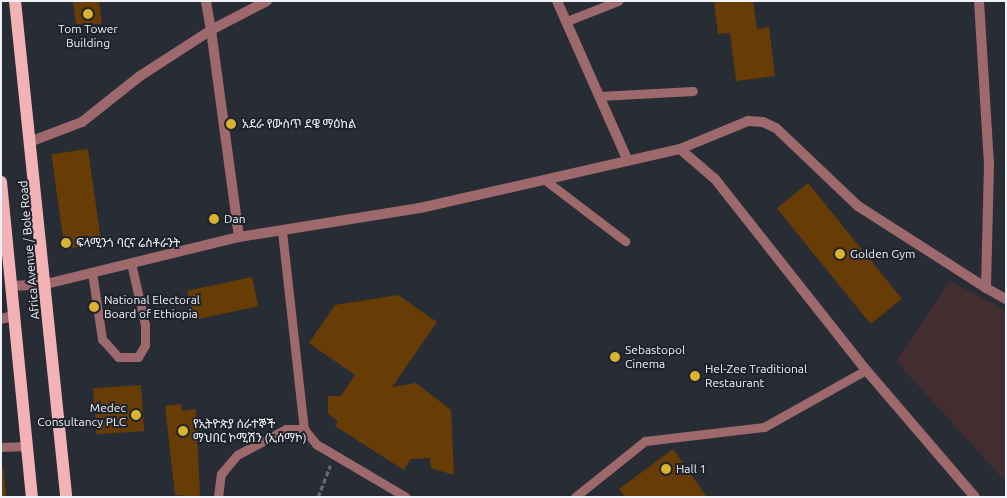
<!DOCTYPE html>
<meta charset="utf-8">
<style>
body{margin:0}
#map{position:relative;width:1007px;height:498px;overflow:hidden;background:#282d35;font-family:Ubuntu,"Noto Sans Ethiopic",sans-serif}
div>[style]{position:absolute}
.education>*{inset:0;background:#422e31}
.building>*{inset:0;background:#683d05;transform-origin:0 0}
.path>*{height:2.5px;margin-top:-1.25px;transform-origin:0;background:repeating-linear-gradient(90deg,#666a71 0 5px,transparent 0 7.5px)}
.service>*{height:9px;margin:-4.5px;padding:0 4.5px;transform-origin:4.5px;border-radius:4.5px;background:#9d696c}
.minor>*{height:10px;margin:-5px;padding:0 5px;transform-origin:5px;border-radius:5px;background:#9d696c}
.tertiary>*{height:10px;margin:-5px;padding:0 5px;transform-origin:5px;border-radius:5px;background:#9d696c}
.primary>*{height:12px;margin:-6px;padding:0 6px;transform-origin:6px;border-radius:6px;background:#f3b3b6}
.dots>*{width:14px;height:14px;translate:-50% -50%;box-sizing:border-box;border:2px solid #1f232b;border-radius:50%}
span{translate:-50% -50%;white-space:nowrap;text-align:center;line-height:1.15;-webkit-text-stroke:4px #1f232b;paint-order:stroke}
.poi-label{font-size:12px;color:#eff2f8}
.left{translate:0 -50%;text-align:left}
.right{translate:-100% -50%;text-align:right}
.street-label{font-size:12px;color:#eff2f8}
.frame{position:absolute;inset:0;border:2px solid #eff2f8;pointer-events:none}
</style>
<div id="map">
<div class="education">
<i style="clip-path:polygon(950px 281px,1006px 311px,1006px 482px,896px 361px)"></i>
</div>
<div class="building">
<i style="clip-path:polygon(73px 1px,99px 1px,102px 24px,76px 24px)"></i>
<i style="clip-path:polygon(714px 1px,753px 1px,757px 29px,769px 27px,775px 76px,736px 81px,730px 33px,718px 34px)"></i>
<i style="left:88px;top:149px;width:96px;height:37px;rotate:82deg"></i>
<i style="left:808px;top:183px;width:149px;height:40px;rotate:51deg"></i>
<i style="left:252px;top:277px;width:30px;height:66px;rotate:78deg"></i>
<i style="clip-path:polygon(398px 295px,437px 322px,392px 387px,416px 383px,451px 410px,454px 475px,431px 468px,430px 458px,411px 459px,404px 470px,335px 426px,338px 421px,328px 414px,328px 396px,341px 396px,355px 375px,309px 343px,335px 305px)"></i>
<i style="left:141px;top:385px;width:46px;height:48px;rotate:86deg"></i>
<i style="clip-path:polygon(181px 404px,182px 411px,196px 409px,200px 497px,175px 495px,165px 406px)"></i>
<i style="clip-path:polygon(673px 449px,707px 497px,625px 497px,619px 489px)"></i>
<i style="clip-path:polygon(1px 466px,3px 466px,6px 497px,1px 497px)"></i>
</div>
<div class="path">
<i style="left:318px;top:497px;width:34px;rotate:-69deg"></i>
</div>
<div class="service">
<i style="left:567px;top:21px;width:55px;rotate:-21.4deg"></i>
<i style="left:600px;top:96px;width:93px;rotate:-3.1deg"></i>
<i style="left:545px;top:180px;width:101px;rotate:37.3deg"></i>
<i style="left:282px;top:231px;width:199px;rotate:83.7deg"></i>
<i style="left:304px;top:429px;width:19px;rotate:51deg"></i>
<i style="left:316px;top:444px;width:104px;rotate:30.5deg"></i>
<i style="left:92px;top:272px;width:68px;rotate:81.5deg"></i>
<i style="left:102px;top:339px;width:24px;rotate:48deg"></i>
<i style="left:118px;top:357px;width:20px"></i>
<i style="left:138px;top:357px;width:14px;rotate:-60deg"></i>
<i style="left:145px;top:345px;width:20px;rotate:-90deg"></i>
<i style="left:145px;top:325px;width:64px;rotate:-102.7deg"></i>
<i style="left:1px;top:447px;width:26px;rotate:-2deg"></i>
<i style="left:218px;top:497px;width:23px;rotate:-83deg"></i>
<i style="left:221px;top:474px;width:25px;rotate:-50deg"></i>
<i style="left:237px;top:455px;width:55px;rotate:-28deg"></i>
<i style="left:286px;top:429px;width:18px"></i>
<i style="left:575px;top:497px;width:90px;rotate:-38.7deg"></i>
<i style="left:645px;top:441px;width:120px;rotate:-6.7deg"></i>
<i style="left:764px;top:427px;width:117px;rotate:-29.2deg"></i>
</div>
<div class="minor">
<i style="left:557px;top:1px;width:175px;rotate:66.1deg"></i>
<i style="left:979px;top:1px;width:163px;rotate:86.5deg"></i>
<i style="left:989px;top:164px;width:124px;rotate:91.4deg"></i>
<i style="left:986px;top:288px;width:23px;rotate:29deg"></i>
<i style="left:32px;top:141px;width:53px;rotate:-20.8deg"></i>
<i style="left:82px;top:122px;width:74px;rotate:-38.4deg"></i>
<i style="left:140px;top:76px;width:85px;rotate:-32.9deg"></i>
<i style="left:211px;top:30px;width:29px;rotate:-100deg"></i>
<i style="left:680px;top:149px;width:74px;rotate:-22.4deg"></i>
<i style="left:748px;top:121px;width:15px;rotate:4deg"></i>
<i style="left:763px;top:122px;width:14px;rotate:25deg"></i>
<i style="left:776px;top:128px;width:113px;rotate:43.6deg"></i>
<i style="left:858px;top:206px;width:152px;rotate:32.6deg"></i>
<i style="left:1px;top:319px;width:12px;rotate:-14deg"></i>
</div>
<div class="tertiary">
<i style="left:239px;top:237px;width:209px;rotate:-97.7deg"></i>
<i style="left:211px;top:30px;width:63px;rotate:-27.4deg"></i>
<i style="left:11px;top:286px;width:35px;rotate:-3deg"></i>
<i style="left:46px;top:284px;width:199px;rotate:-13.7deg"></i>
<i style="left:239px;top:237px;width:183px;rotate:-9.1deg"></i>
<i style="left:420px;top:208px;width:267px;rotate:-12.8deg"></i>
<i style="left:680px;top:149px;width:46px;rotate:40.6deg"></i>
<i style="left:715px;top:179px;width:243px;rotate:51.7deg"></i>
<i style="left:866px;top:370px;width:167px;rotate:49.4deg"></i>
</div>
<div class="primary">
<i style="left:15px;top:1px;width:499px;rotate:84.1deg"></i>
<i style="left:1px;top:182px;width:317px;rotate:84.4deg"></i>
</div>
<div class="dots">
<i style="left:88px;top:14px;background:#dbb333"></i>
<i style="left:231px;top:124px;background:#dbb333"></i>
<i style="left:214px;top:219px;background:#dbb333"></i>
<i style="left:66px;top:243px;background:#dbb333"></i>
<i style="left:840px;top:254px;background:#dbb333"></i>
<i style="left:94px;top:307px;background:#dbb333"></i>
<i style="left:615px;top:357px;background:#dbb333"></i>
<i style="left:695px;top:376px;background:#dbb333"></i>
<i style="left:136px;top:415px;background:#dbb333"></i>
<i style="left:183px;top:431px;background:#dbb333"></i>
<i style="left:666px;top:469px;background:#dbb333"></i>
</div>
<div class="poi-label">
<span style="left:88px;top:36px">Tom Tower<br>Building</span>
<span class="left" style="left:242px;top:124px">አደራ የውስጥ ደዌ ማዕከል</span>
<span class="left" style="left:224px;top:219px">Dan</span>
<span class="left" style="left:76px;top:243px">ፍላሚንጎ ባርና ሬስቶራንት</span>
<span class="left" style="left:850px;top:254px">Golden Gym</span>
<span class="left" style="left:104px;top:307px">National Electoral<br>Board of Ethiopia</span>
<span class="left" style="left:625px;top:357px">Sebastopol<br>Cinema</span>
<span class="left" style="left:705px;top:376px">Hel-Zee Traditional<br>Restaurant</span>
<span class="right" style="left:126px;top:415px">Medec<br>Consultancy PLC</span>
<span class="left" style="left:193px;top:431px">የኢትዮጵያ ሰራተኞች<br>ማህበር ኮሚሽን (ኢሰማኮ)</span>
<span class="left" style="left:676px;top:469px">Hall 1</span>
</div>
<div class="street-label">
<span style="left:29px;top:250px;rotate:-95deg">Africa Avenue / Bole Road</span>
</div>
<div class="frame"></div>
</div>
